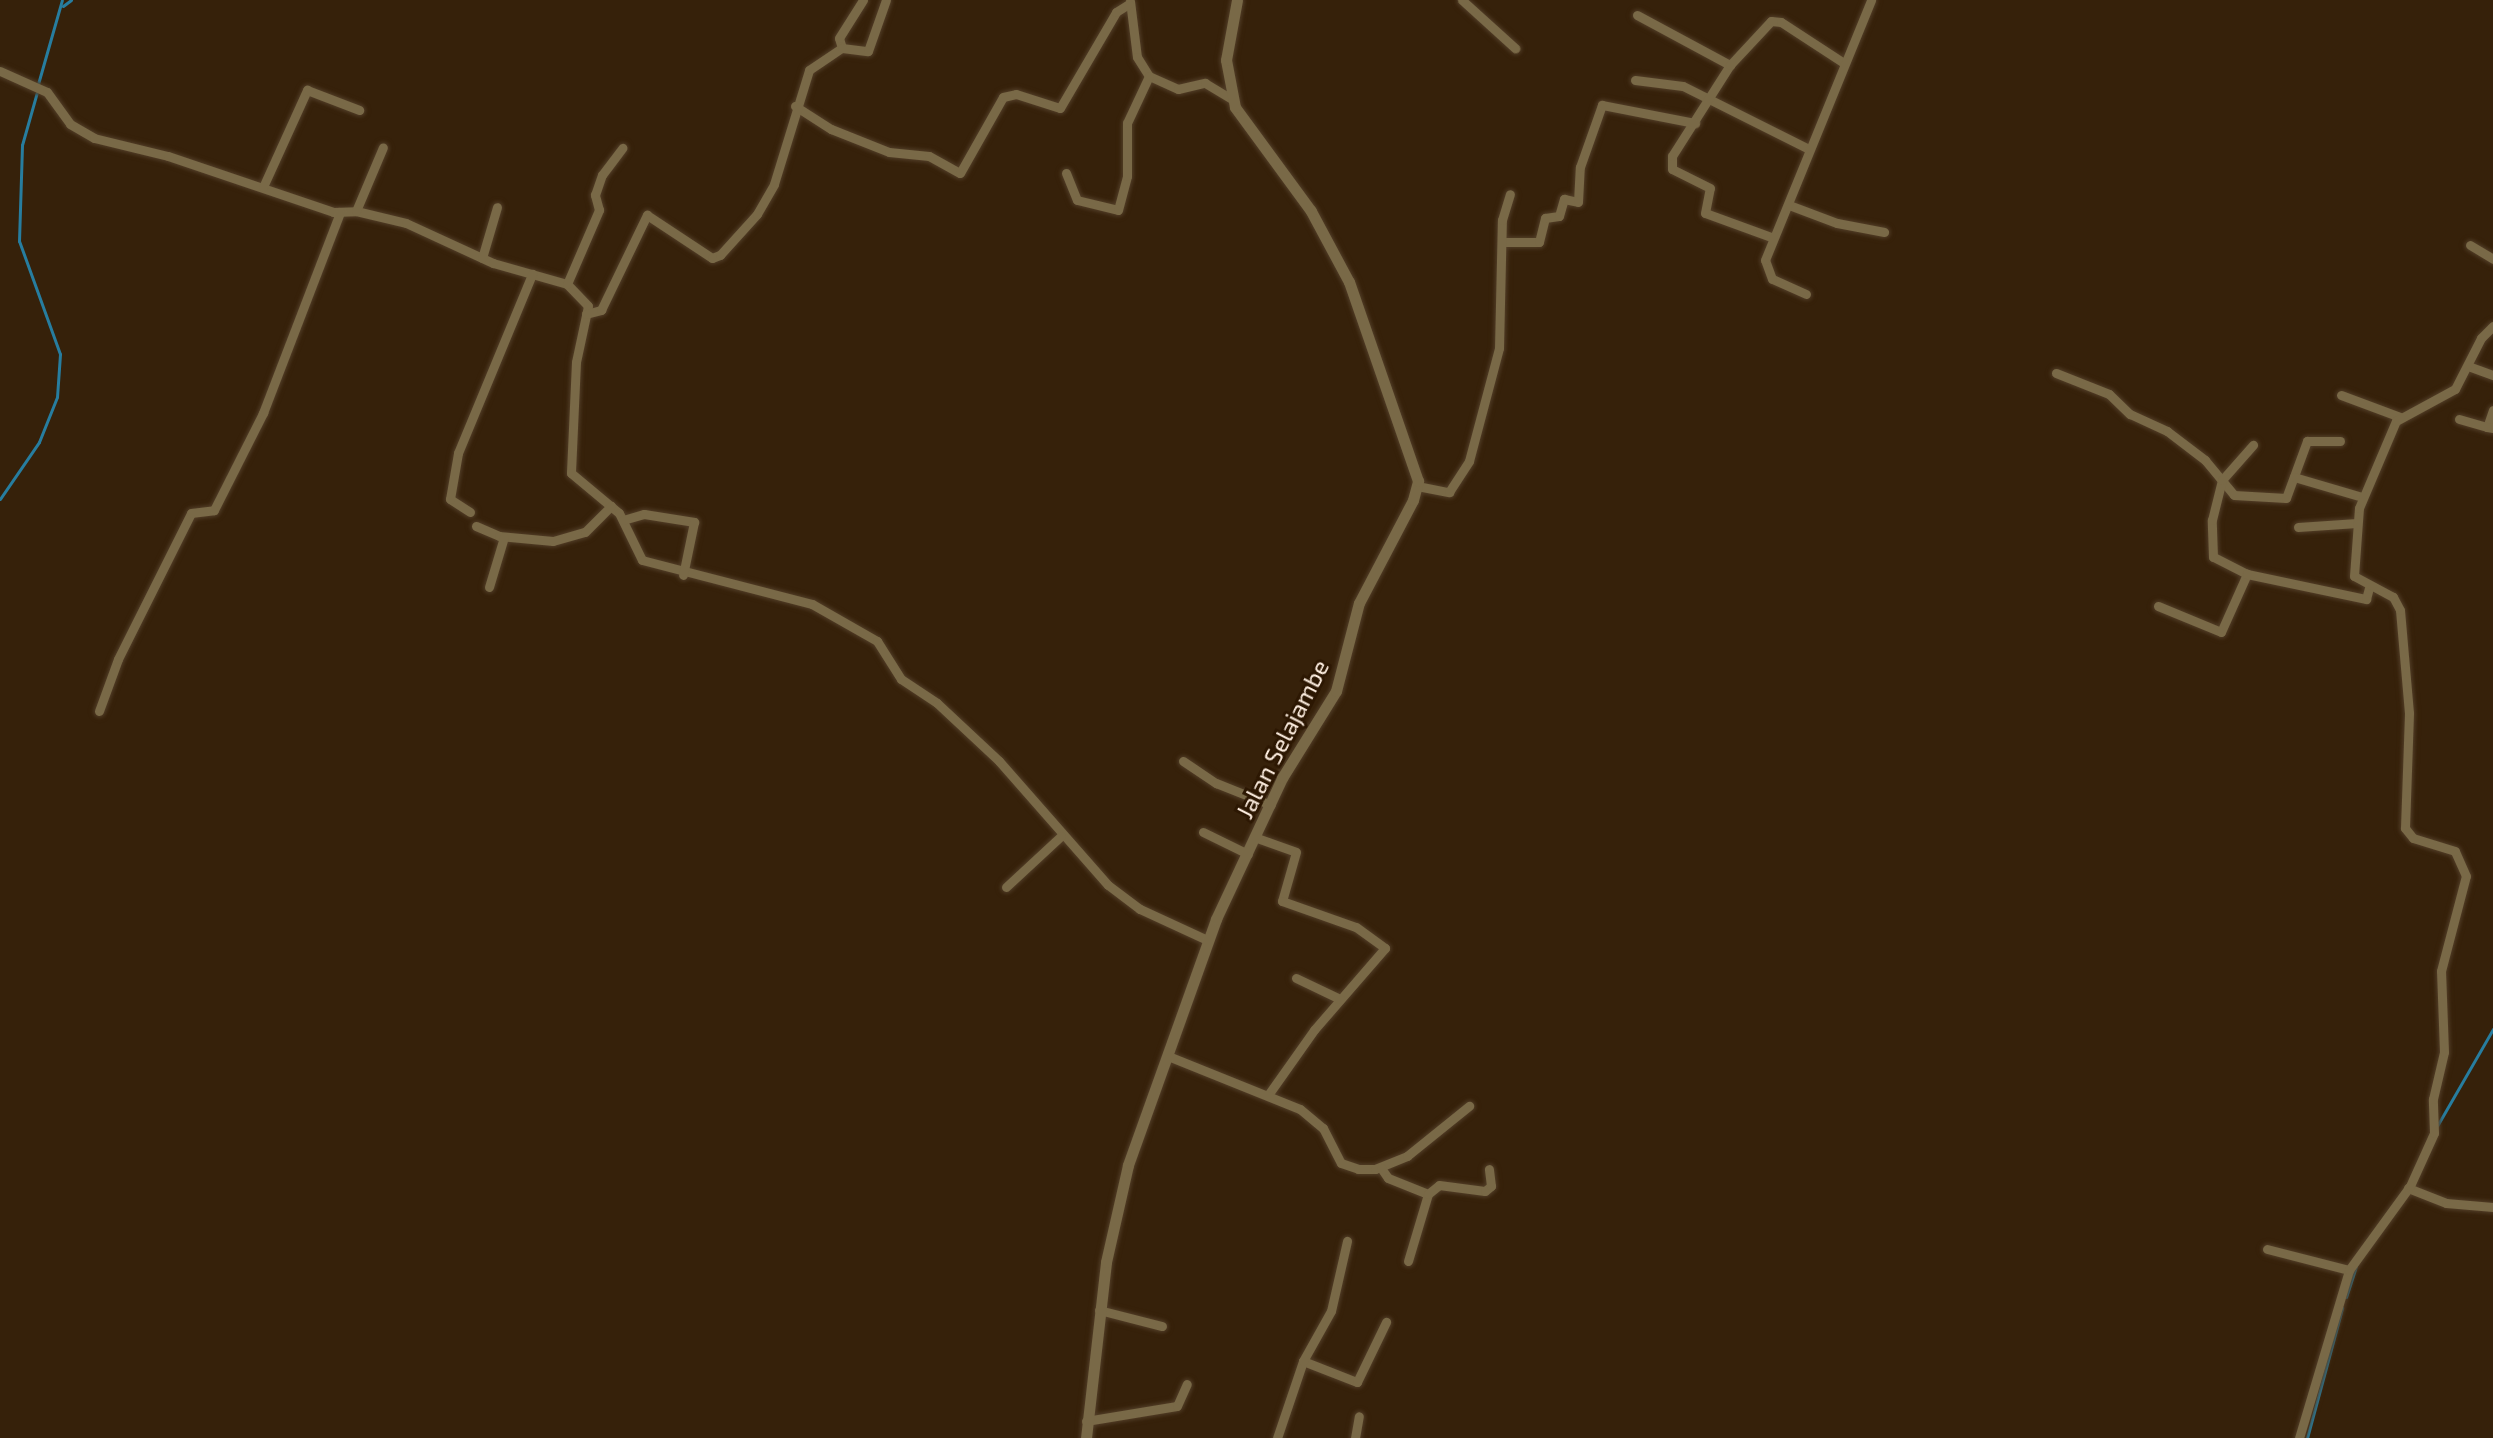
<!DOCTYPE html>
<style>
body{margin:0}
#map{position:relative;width:2493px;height:1438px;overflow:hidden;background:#36210a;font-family:"Exo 2",sans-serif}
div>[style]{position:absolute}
.stream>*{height:3px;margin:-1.5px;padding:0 1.5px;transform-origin:1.5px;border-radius:1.5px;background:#277d9f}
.roads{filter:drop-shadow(0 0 2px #523e28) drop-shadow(0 0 2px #523e28)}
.minor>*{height:9px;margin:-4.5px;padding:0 4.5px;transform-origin:4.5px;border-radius:4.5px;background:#796947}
.tertiary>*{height:11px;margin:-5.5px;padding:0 5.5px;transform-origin:5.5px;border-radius:5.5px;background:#796947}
span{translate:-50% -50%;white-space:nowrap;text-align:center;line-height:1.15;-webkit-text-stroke:6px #2c1702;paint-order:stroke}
.street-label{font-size:24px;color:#fdeee0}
</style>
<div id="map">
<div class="stream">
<i style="left:63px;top:6px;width:10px;rotate:-37deg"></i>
<i style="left:38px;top:84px;width:87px;rotate:-74.1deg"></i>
<i style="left:0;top:499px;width:69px;rotate:-55.6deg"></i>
<i style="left:39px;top:442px;width:48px;rotate:-68.2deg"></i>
<i style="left:57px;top:397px;width:43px;rotate:-86deg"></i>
<i style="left:60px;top:354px;width:120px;rotate:-109.9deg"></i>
<i style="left:19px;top:241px;width:96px;rotate:-88.2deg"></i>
<i style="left:22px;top:145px;width:55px;rotate:-74.2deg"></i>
<i style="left:2437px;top:1126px;width:112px;rotate:-60deg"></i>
<i style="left:2346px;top:1297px;width:32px;rotate:-72deg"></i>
<i style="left:2307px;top:1438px;width:135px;rotate:-74.9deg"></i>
</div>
<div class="roads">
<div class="minor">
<i style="left:1462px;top:0;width:72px;rotate:42.2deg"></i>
<i style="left:1130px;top:1px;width:56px;rotate:82.9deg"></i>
<i style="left:1137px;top:57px;width:22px;rotate:58deg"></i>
<i style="left:1149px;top:76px;width:32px;rotate:24deg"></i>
<i style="left:1178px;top:89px;width:28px;rotate:-13deg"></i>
<i style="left:1205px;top:83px;width:33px;rotate:31deg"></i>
<i style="left:1637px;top:15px;width:106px;rotate:28.3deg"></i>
<i style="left:842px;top:48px;width:10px;rotate:-107deg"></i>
<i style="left:839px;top:38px;width:45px;rotate:-57.7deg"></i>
<i style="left:0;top:71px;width:51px;rotate:24.1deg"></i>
<i style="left:47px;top:92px;width:39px;rotate:54deg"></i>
<i style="left:70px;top:124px;width:28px;rotate:30deg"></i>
<i style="left:94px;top:138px;width:76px;rotate:13.7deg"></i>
<i style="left:168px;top:156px;width:174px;rotate:18.7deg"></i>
<i style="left:333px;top:212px;width:23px;rotate:-2deg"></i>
<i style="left:356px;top:211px;width:51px;rotate:13.5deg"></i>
<i style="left:406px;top:223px;width:96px;rotate:24.7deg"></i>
<i style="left:493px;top:263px;width:77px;rotate:15.8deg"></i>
<i style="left:567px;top:284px;width:30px;rotate:46deg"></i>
<i style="left:588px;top:306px;width:57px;rotate:102.1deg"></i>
<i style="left:576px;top:362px;width:111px;rotate:92.6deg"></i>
<i style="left:571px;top:473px;width:62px;rotate:39.8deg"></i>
<i style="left:619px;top:513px;width:52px;rotate:63.9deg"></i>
<i style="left:642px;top:560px;width:176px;rotate:14.5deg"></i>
<i style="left:812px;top:604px;width:75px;rotate:29.6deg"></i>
<i style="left:877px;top:641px;width:45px;rotate:57.7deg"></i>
<i style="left:901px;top:679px;width:43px;rotate:33.7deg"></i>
<i style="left:937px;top:703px;width:85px;rotate:43.1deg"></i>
<i style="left:999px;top:761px;width:165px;rotate:48.7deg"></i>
<i style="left:1108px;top:885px;width:40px;rotate:37deg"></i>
<i style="left:1140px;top:909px;width:74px;rotate:24.8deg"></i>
<i style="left:1635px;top:80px;width:48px;rotate:7.1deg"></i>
<i style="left:1683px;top:86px;width:139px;rotate:26.6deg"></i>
<i style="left:795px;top:106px;width:43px;rotate:32.6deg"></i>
<i style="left:831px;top:129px;width:62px;rotate:21.6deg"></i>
<i style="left:889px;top:152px;width:40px;rotate:5.7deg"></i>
<i style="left:929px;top:156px;width:35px;rotate:29deg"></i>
<i style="left:960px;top:173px;width:87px;rotate:-60.5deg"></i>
<i style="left:1003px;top:97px;width:13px;rotate:-13deg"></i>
<i style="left:1016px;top:94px;width:46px;rotate:17.7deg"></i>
<i style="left:1060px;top:108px;width:111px;rotate:-59.7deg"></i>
<i style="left:1116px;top:12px;width:15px;rotate:-32deg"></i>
<i style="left:1066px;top:173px;width:29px;rotate:68deg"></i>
<i style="left:1077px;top:200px;width:42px;rotate:13.7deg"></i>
<i style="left:1118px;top:210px;width:35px;rotate:-75deg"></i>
<i style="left:1127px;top:176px;width:53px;rotate:-90deg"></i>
<i style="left:1127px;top:123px;width:52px;rotate:-64.9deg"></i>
<i style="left:263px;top:187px;width:107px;rotate:-65.6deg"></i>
<i style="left:307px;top:90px;width:56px;rotate:21deg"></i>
<i style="left:1789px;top:205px;width:51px;rotate:20.6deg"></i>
<i style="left:1837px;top:223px;width:48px;rotate:10.8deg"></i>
<i style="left:356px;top:211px;width:69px;rotate:-67.1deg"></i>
<i style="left:1771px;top:237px;width:70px;rotate:-160deg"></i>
<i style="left:1705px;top:213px;width:25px;rotate:-79deg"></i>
<i style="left:1710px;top:188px;width:42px;rotate:-153.4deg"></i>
<i style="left:1672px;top:169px;width:13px;rotate:-90deg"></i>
<i style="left:1672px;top:156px;width:108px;rotate:-57.5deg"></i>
<i style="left:1730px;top:65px;width:60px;rotate:-47deg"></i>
<i style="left:1771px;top:21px;width:10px;rotate:6deg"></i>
<i style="left:1781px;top:22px;width:75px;rotate:33.1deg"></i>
<i style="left:1503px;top:242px;width:36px"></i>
<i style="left:1539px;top:242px;width:25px;rotate:-76deg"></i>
<i style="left:1545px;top:218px;width:14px;rotate:-8deg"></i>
<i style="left:1559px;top:216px;width:18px;rotate:-74deg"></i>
<i style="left:1564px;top:199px;width:14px;rotate:12deg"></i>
<i style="left:1578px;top:202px;width:35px;rotate:-87deg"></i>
<i style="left:1580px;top:167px;width:66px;rotate:-70.5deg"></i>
<i style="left:1602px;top:105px;width:95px;rotate:11deg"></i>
<i style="left:2470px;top:245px;width:27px;rotate:31deg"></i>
<i style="left:482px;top:258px;width:53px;rotate:-73.6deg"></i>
<i style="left:567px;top:284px;width:81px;rotate:-66.6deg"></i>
<i style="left:599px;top:210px;width:16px;rotate:-105deg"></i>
<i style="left:595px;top:195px;width:21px;rotate:-71deg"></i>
<i style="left:602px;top:175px;width:34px;rotate:-53deg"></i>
<i style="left:1806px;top:294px;width:37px;rotate:-156deg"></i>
<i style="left:1772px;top:279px;width:20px;rotate:-110deg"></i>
<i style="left:1765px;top:260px;width:281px;rotate:-67.8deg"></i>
<i style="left:586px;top:314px;width:16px;rotate:-15deg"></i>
<i style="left:601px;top:310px;width:106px;rotate:-64.2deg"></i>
<i style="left:647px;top:215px;width:78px;rotate:33.5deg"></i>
<i style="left:712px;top:258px;width:9px;rotate:-21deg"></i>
<i style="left:720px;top:255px;width:55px;rotate:-47.9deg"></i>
<i style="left:757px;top:214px;width:34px;rotate:-60deg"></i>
<i style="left:774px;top:184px;width:119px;rotate:-72.9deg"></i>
<i style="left:809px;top:70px;width:40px;rotate:-34deg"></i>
<i style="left:842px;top:48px;width:26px;rotate:7deg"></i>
<i style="left:868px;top:51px;width:54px;rotate:-70.6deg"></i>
<i style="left:2468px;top:366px;width:27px;rotate:20deg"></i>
<i style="left:2056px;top:373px;width:57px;rotate:21.6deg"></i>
<i style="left:2109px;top:394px;width:29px;rotate:44deg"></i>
<i style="left:2130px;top:414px;width:41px;rotate:24.7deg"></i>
<i style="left:2167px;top:431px;width:48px;rotate:37.3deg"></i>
<i style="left:2205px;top:460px;width:45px;rotate:50.4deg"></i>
<i style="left:2234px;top:495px;width:52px;rotate:3.3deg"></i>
<i style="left:2286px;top:498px;width:61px;rotate:-69.8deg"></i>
<i style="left:2307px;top:441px;width:33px"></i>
<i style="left:2341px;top:395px;width:63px;rotate:20.4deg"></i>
<i style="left:2493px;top:410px;width:18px;rotate:109deg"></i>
<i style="left:2487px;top:427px;width:6px;rotate:9deg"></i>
<i style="left:2459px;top:419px;width:29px;rotate:16deg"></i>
<i style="left:2294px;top:477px;width:71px;rotate:16.4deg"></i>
<i style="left:1417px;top:486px;width:33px;rotate:11deg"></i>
<i style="left:1449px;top:492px;width:37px;rotate:-57deg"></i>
<i style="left:1469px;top:461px;width:117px;rotate:-75.1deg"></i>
<i style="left:1499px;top:348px;width:128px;rotate:-88.7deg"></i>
<i style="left:1502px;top:220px;width:27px;rotate:-73deg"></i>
<i style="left:470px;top:512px;width:24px;rotate:-147deg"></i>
<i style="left:450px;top:499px;width:47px;rotate:-80.1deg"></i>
<i style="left:458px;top:453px;width:194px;rotate:-67.5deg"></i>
<i style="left:623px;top:520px;width:22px;rotate:-16deg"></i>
<i style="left:644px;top:514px;width:51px;rotate:9.1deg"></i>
<i style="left:694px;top:522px;width:54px;rotate:101.7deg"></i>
<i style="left:476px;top:526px;width:25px;rotate:23deg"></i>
<i style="left:499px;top:536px;width:54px;rotate:5.3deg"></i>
<i style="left:553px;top:541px;width:33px;rotate:-16deg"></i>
<i style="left:585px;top:532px;width:37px;rotate:-45deg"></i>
<i style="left:2298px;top:527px;width:59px;rotate:-3.9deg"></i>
<i style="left:2247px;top:574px;width:38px;rotate:-153deg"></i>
<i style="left:2213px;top:557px;width:37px;rotate:-92deg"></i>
<i style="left:2212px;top:520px;width:41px;rotate:-76deg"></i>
<i style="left:2222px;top:480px;width:47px;rotate:-48.5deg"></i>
<i style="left:489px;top:587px;width:52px;rotate:-73.3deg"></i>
<i style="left:2158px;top:606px;width:68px;rotate:22.4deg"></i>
<i style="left:2221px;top:632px;width:64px;rotate:-65.9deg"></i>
<i style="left:2247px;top:574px;width:122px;rotate:11.9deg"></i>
<i style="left:2366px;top:599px;width:11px;rotate:-75deg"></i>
<i style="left:99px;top:711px;width:55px;rotate:-69.9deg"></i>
<i style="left:118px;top:659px;width:163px;rotate:-63.4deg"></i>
<i style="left:191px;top:513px;width:23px;rotate:-7deg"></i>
<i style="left:214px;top:510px;width:109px;rotate:-63.2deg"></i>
<i style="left:263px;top:413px;width:215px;rotate:-69deg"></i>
<i style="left:1183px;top:761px;width:40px;rotate:34deg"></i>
<i style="left:1216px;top:783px;width:59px;rotate:21.8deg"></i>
<i style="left:1203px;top:832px;width:50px;rotate:26.1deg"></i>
<i style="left:1257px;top:838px;width:41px;rotate:19.7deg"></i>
<i style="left:1296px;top:852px;width:51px;rotate:105.9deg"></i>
<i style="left:1282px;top:901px;width:78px;rotate:19.4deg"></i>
<i style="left:1356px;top:927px;width:36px;rotate:36deg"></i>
<i style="left:1385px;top:948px;width:108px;rotate:130.9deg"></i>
<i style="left:1314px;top:1030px;width:80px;rotate:125.3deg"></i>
<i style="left:1006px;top:887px;width:75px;rotate:-42.8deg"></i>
<i style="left:1296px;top:978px;width:49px;rotate:25.5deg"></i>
<i style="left:1168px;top:1056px;width:142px;rotate:21.9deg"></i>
<i style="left:1300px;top:1109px;width:30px;rotate:40deg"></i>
<i style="left:1323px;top:1128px;width:39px;rotate:63deg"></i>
<i style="left:1341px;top:1163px;width:18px;rotate:19deg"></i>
<i style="left:1358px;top:1169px;width:17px"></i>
<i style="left:1375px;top:1169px;width:35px;rotate:-22deg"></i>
<i style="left:1407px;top:1156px;width:80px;rotate:-38.9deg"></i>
<i style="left:1381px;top:1168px;width:12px;rotate:55deg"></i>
<i style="left:1388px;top:1178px;width:43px;rotate:21.8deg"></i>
<i style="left:1428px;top:1194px;width:70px;rotate:106.6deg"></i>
<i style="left:2408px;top:1188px;width:41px;rotate:21.5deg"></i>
<i style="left:2446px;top:1203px;width:47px;rotate:4.9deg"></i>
<i style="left:1428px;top:1194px;width:14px;rotate:-39deg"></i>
<i style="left:1439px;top:1185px;width:46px;rotate:7.4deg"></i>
<i style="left:1485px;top:1191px;width:8px;rotate:-40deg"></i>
<i style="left:1491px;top:1186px;width:17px;rotate:-97deg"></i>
<i style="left:2267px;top:1249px;width:85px;rotate:14.4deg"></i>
<i style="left:1099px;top:1310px;width:65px;rotate:14.3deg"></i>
<i style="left:1303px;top:1361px;width:58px;rotate:21.3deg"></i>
<i style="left:1357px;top:1382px;width:67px;rotate:-64.2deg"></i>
<i style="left:1086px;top:1421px;width:92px;rotate:-9.4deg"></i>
<i style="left:1177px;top:1406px;width:24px;rotate:-66deg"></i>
<i style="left:1277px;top:1438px;width:81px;rotate:-71.3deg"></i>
<i style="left:1303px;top:1361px;width:57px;rotate:-60.8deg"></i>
<i style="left:1331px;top:1311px;width:72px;rotate:-77.1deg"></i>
<i style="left:1355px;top:1438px;width:22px;rotate:-80deg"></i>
<i style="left:2299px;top:1438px;width:175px;rotate:-73.4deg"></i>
<i style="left:2349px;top:1270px;width:104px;rotate:-54deg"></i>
<i style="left:2410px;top:1186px;width:58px;rotate:-65.6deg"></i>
<i style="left:2434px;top:1133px;width:34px;rotate:-92deg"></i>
<i style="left:2433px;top:1099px;width:48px;rotate:-76.8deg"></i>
<i style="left:2444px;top:1052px;width:81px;rotate:-92.1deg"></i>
<i style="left:2441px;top:971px;width:98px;rotate:-75.3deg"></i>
<i style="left:2466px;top:876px;width:27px;rotate:-114deg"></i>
<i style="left:2455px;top:851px;width:44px;rotate:-162.8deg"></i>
<i style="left:2413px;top:838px;width:13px;rotate:-129deg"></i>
<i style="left:2405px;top:828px;width:115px;rotate:-88deg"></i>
<i style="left:2409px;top:713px;width:103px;rotate:-95deg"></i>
<i style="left:2400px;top:610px;width:15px;rotate:-118deg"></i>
<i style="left:2393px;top:597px;width:44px;rotate:-151.7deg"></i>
<i style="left:2354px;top:576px;width:68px;rotate:-85.8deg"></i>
<i style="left:2359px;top:508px;width:95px;rotate:-67deg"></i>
<i style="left:2396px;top:421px;width:67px;rotate:-28.5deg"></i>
<i style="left:2455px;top:389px;width:57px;rotate:-63deg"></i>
<i style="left:2481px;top:338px;width:17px;rotate:-45deg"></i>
</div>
<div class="tertiary">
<i style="left:1086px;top:1438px;width:177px;rotate:-83.5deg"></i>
<i style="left:1106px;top:1262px;width:99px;rotate:-77.2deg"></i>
<i style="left:1128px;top:1165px;width:261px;rotate:-70.3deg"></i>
<i style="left:1216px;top:919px;width:156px;rotate:-64.9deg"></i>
<i style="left:1282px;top:778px;width:102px;rotate:-58.2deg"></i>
<i style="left:1336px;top:691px;width:91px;rotate:-75.4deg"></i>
<i style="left:1359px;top:603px;width:116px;rotate:-62.3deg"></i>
<i style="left:1413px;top:500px;width:20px;rotate:-75deg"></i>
<i style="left:1418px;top:481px;width:211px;rotate:-109.1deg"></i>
<i style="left:1349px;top:282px;width:81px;rotate:-118.2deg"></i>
<i style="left:1311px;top:211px;width:129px;rotate:-126.2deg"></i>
<i style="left:1235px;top:107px;width:48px;rotate:-100.8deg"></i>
<i style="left:1226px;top:60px;width:61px;rotate:-79.6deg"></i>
</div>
</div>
<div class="street-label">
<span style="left:1282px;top:739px;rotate:-63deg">Jalan Selajambe</span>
</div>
</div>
